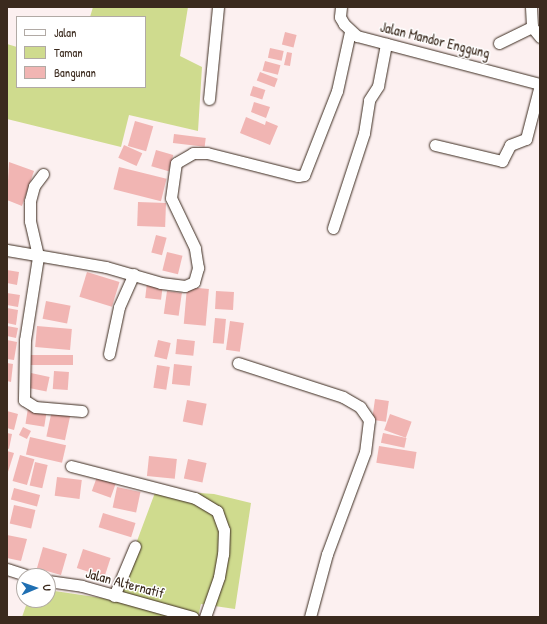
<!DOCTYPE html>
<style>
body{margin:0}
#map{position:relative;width:547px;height:624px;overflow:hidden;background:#fcf0f0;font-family:"Patrick Hand",sans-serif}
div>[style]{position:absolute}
.green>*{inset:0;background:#cfdb8e}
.building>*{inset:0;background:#f1b5b3;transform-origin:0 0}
.roads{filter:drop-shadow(0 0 1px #3b2a1e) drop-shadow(0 0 1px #3b2a1e)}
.street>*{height:11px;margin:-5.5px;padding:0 5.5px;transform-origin:5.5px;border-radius:5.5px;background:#fff}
span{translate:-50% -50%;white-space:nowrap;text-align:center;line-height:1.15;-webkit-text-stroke:3px #fff;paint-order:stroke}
.street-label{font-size:14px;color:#3b2a1e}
.frame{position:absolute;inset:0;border:8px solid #3b2a1e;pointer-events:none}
.legend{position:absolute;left:16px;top:16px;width:130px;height:72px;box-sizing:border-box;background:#fff;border:1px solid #b1aaa5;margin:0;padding:5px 7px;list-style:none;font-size:12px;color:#3b2a1e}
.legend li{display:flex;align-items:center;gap:8px;height:20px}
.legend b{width:20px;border:1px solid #b1aaa5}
.north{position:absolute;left:16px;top:568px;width:40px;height:40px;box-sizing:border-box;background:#fff;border:1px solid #b1aaa5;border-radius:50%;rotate:88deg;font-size:11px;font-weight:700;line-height:16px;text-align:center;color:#3b2a1e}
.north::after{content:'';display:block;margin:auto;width:14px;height:18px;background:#1f6fb2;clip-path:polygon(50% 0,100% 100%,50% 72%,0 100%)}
</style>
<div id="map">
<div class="green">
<i style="clip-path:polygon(93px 7px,188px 7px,180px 56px,202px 67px,198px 131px,129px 115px,121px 147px,7px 119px,7px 44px,17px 47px,17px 87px,145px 87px,145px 17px,90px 17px)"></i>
<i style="clip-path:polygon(156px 490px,214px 494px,251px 503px,235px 609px,201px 604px,198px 617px,22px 617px,28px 600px,48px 600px,48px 590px,115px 600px)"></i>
</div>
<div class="building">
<i style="left:285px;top:32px;width:12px;height:13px;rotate:14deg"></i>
<i style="left:270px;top:48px;width:14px;height:10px;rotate:12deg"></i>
<i style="clip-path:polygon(287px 52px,292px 53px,290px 66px,284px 65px)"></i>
<i style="left:265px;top:61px;width:16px;height:10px;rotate:15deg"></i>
<i style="left:260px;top:72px;width:19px;height:9px;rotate:21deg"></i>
<i style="left:253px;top:86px;width:13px;height:10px;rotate:18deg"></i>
<i style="clip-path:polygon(254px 102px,270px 107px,266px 118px,251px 112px)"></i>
<i style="clip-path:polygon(246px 117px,265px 125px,266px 121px,278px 126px,270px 145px,240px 133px)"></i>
<i style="left:135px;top:121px;width:19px;height:26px;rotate:16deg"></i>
<i style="left:174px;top:134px;width:32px;height:9px;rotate:7deg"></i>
<i style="left:124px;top:145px;width:20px;height:14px;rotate:24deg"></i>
<i style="left:156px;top:150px;width:18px;height:17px;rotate:16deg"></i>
<i style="clip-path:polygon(9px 162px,34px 171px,22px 206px,7px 200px)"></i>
<i style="left:119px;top:167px;width:49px;height:23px;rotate:14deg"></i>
<i style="left:138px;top:202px;width:28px;height:24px;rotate:2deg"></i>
<i style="left:156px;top:235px;width:11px;height:18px;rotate:15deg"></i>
<i style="left:167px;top:252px;width:16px;height:19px;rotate:14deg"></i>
<i style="clip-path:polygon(7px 270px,19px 272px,17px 285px,7px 283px)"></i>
<i style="left:87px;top:272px;width:34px;height:26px;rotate:17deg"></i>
<i style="left:147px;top:283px;width:16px;height:15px;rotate:7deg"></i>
<i style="left:187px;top:287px;width:22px;height:37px;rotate:5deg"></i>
<i style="left:167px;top:291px;width:15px;height:23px;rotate:8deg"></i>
<i style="left:216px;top:291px;width:18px;height:18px;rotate:3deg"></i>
<i style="clip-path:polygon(7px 293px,20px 295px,18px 307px,7px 305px)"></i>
<i style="left:46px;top:301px;width:25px;height:18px;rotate:11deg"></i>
<i style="clip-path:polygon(7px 308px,18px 310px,16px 325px,7px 323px)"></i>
<i style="left:215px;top:318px;width:11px;height:25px;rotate:5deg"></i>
<i style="left:230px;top:321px;width:14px;height:29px;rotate:8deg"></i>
<i style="clip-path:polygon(7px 326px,18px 328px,16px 338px,7px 336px)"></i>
<i style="left:37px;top:326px;width:35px;height:21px;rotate:5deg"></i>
<i style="left:177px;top:339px;width:18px;height:15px;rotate:6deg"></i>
<i style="clip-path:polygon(7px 340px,17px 342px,14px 360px,7px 359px)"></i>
<i style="left:158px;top:340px;width:13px;height:17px;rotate:13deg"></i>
<i style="left:73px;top:355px;width:10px;height:47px;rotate:90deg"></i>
<i style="clip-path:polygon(7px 363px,13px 364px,11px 382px,7px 381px)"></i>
<i style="left:174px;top:364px;width:18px;height:20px;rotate:6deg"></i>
<i style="left:157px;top:365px;width:13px;height:23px;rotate:9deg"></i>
<i style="left:54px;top:371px;width:15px;height:18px;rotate:4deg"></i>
<i style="left:31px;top:373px;width:19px;height:15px;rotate:12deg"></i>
<i style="left:375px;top:399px;width:14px;height:21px;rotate:8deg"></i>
<i style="left:187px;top:400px;width:20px;height:22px;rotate:11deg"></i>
<i style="left:28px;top:408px;width:19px;height:16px;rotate:9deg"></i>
<i style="left:52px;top:410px;width:19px;height:27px;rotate:12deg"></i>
<i style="clip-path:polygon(7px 411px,18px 414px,14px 430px,7px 428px)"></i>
<i style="left:390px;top:414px;width:23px;height:17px;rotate:20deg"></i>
<i style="left:23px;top:427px;width:9px;height:9px;rotate:27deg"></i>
<i style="clip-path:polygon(7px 433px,12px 434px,9px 449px,7px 448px)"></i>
<i style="left:383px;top:433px;width:24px;height:10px;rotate:12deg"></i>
<i style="left:30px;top:437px;width:37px;height:18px;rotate:13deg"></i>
<i style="left:379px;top:446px;width:38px;height:17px;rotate:9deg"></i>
<i style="clip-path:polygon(7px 451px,14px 453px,7px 475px)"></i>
<i style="left:20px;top:455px;width:15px;height:27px;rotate:16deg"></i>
<i style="left:149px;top:456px;width:28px;height:20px;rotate:6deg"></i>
<i style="left:188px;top:459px;width:19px;height:20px;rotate:12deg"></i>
<i style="left:35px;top:462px;width:13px;height:24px;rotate:13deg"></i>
<i style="left:98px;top:474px;width:20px;height:18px;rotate:20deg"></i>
<i style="left:57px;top:477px;width:25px;height:19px;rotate:7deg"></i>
<i style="left:117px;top:487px;width:24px;height:21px;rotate:12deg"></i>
<i style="left:14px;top:488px;width:27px;height:12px;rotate:15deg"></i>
<i style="left:14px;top:505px;width:22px;height:19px;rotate:13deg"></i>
<i style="left:103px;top:513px;width:34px;height:15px;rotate:17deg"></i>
<i style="clip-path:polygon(7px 535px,27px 539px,21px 561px,7px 558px)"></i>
<i style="left:43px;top:547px;width:25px;height:22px;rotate:16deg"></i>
<i style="left:83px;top:549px;width:29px;height:20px;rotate:18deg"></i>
</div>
<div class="roads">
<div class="street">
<i style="left:341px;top:7px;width:10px;rotate:96deg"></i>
<i style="left:340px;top:17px;width:8px;rotate:60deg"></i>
<i style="left:344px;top:24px;width:18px;rotate:43deg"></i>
<i style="left:357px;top:36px;width:189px;rotate:14.7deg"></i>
<i style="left:531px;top:7px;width:20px;rotate:87deg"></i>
<i style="left:532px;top:27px;width:13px;rotate:51deg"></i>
<i style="left:499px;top:43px;width:37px;rotate:-26deg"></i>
<i style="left:209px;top:99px;width:92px;rotate:-84.4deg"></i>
<i style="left:435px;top:145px;width:69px;rotate:13.4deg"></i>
<i style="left:502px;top:161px;width:18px;rotate:-63deg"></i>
<i style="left:510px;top:145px;width:17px;rotate:-21deg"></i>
<i style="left:526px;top:139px;width:56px;rotate:-75.5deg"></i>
<i style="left:43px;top:174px;width:15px;rotate:127deg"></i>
<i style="left:34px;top:186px;width:16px;rotate:105deg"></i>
<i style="left:30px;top:201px;width:20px;rotate:90deg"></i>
<i style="left:30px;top:221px;width:37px;rotate:77deg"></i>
<i style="left:38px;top:257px;width:84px;rotate:98.9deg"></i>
<i style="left:25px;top:340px;width:60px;rotate:91deg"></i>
<i style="left:24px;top:400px;width:13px;rotate:32deg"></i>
<i style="left:35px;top:407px;width:47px;rotate:4.9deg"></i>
<i style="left:333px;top:228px;width:100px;rotate:-71.9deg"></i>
<i style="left:364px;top:133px;width:33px;rotate:-81deg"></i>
<i style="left:369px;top:100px;width:17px;rotate:-57deg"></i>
<i style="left:378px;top:86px;width:43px;rotate:-79.2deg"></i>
<i style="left:7px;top:250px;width:100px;rotate:9.7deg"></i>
<i style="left:106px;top:267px;width:57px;rotate:16.2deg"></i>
<i style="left:161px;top:283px;width:24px;rotate:7deg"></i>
<i style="left:185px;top:286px;width:10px;rotate:-24deg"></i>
<i style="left:194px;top:282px;width:15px;rotate:-74deg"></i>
<i style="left:198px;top:268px;width:20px;rotate:-99deg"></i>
<i style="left:195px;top:248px;width:55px;rotate:-115.6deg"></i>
<i style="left:171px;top:198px;width:35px;rotate:-82deg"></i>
<i style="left:176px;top:163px;width:20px;rotate:-30deg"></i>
<i style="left:193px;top:153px;width:14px"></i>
<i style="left:207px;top:153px;width:94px;rotate:14.2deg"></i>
<i style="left:298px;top:176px;width:6px;rotate:-9deg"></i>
<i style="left:304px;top:175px;width:90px;rotate:-68.6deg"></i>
<i style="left:337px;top:91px;width:60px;rotate:-77.6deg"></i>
<i style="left:109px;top:354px;width:48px;rotate:-78deg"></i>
<i style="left:119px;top:307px;width:36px;rotate:-66deg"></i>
<i style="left:238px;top:363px;width:110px;rotate:17.9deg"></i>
<i style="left:343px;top:397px;width:20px;rotate:30deg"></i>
<i style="left:360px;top:407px;width:16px;rotate:55deg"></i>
<i style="left:369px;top:420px;width:32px;rotate:97deg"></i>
<i style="left:365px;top:452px;width:109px;rotate:110.4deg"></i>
<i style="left:327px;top:554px;width:65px;rotate:105.1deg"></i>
<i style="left:71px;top:466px;width:128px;rotate:14.5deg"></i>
<i style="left:195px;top:498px;width:26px;rotate:31deg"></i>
<i style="left:217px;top:511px;width:20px;rotate:70deg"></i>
<i style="left:224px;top:530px;width:24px;rotate:92deg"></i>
<i style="left:223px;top:554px;width:23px;rotate:100deg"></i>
<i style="left:219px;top:577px;width:42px;rotate:109.3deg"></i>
<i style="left:7px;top:569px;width:22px;rotate:18deg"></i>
<i style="left:48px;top:581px;width:34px;rotate:8deg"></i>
<i style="left:82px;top:586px;width:115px;rotate:15.6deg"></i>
<i style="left:114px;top:596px;width:54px;rotate:-67.2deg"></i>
</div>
</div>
<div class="street-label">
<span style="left:435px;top:40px;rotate:14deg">Jalan Mandor Enggung</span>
<span style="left:125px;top:583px;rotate:15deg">Jalan Alternatif</span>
</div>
<div class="frame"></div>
<ul class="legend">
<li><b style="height:5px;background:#fff"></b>Jalan</li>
<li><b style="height:11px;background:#cfdb8e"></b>Taman</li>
<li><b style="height:11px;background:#f1b5b3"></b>Bangunan</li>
</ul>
<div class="north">U</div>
</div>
